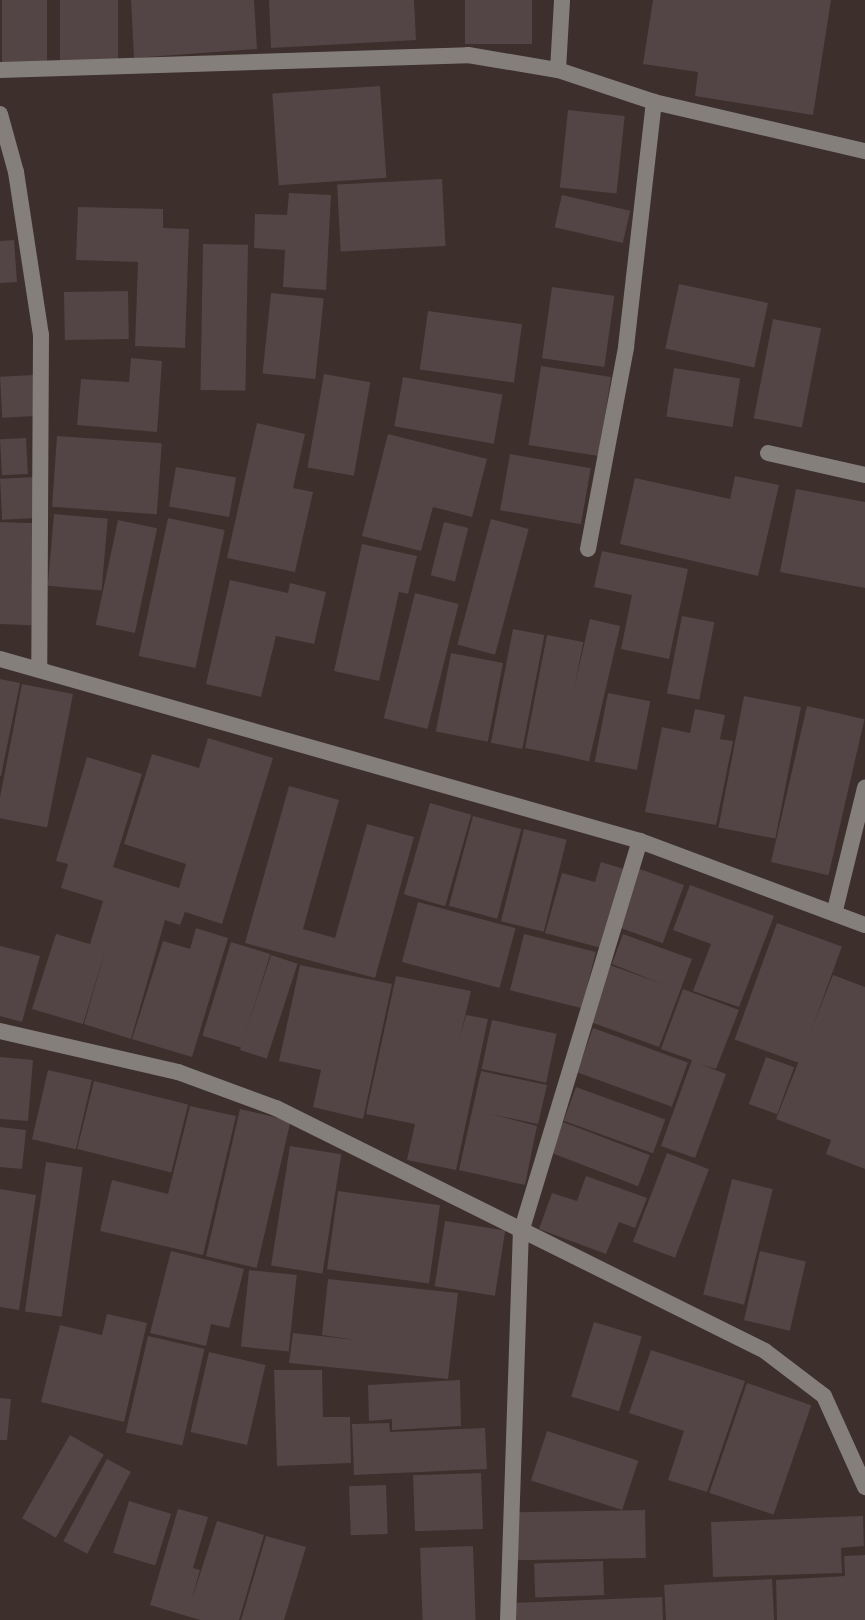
<!DOCTYPE html>
<style>
body{margin:0}
#map{position:relative;width:865px;height:1620px;overflow:hidden;background:#3d2f2b;font-family:Literata,serif}
div>[style]{position:absolute}
.building>*{inset:0;background:#534446;transform-origin:0 0}
.minor>*{height:16px;margin:-8px;padding:0 8px;transform-origin:8px;border-radius:8px;background:#847f7a}
span{translate:-50% -50%;white-space:nowrap;text-align:center;line-height:1.15;-webkit-text-stroke:7px #3d2f2b;paint-order:stroke}
</style>
<div id="map">
<div class="building">
<i style="left:2px;top:0;width:45px;height:64px"></i>
<i style="left:60px;top:0;width:58px;height:61px"></i>
<i style="clip-path:polygon(131px 0,254px 0,257px 49px,134px 58px)"></i>
<i style="clip-path:polygon(269px 0,414px 0,416px 40px,271px 48px)"></i>
<i style="left:465px;top:0;width:67px;height:44px"></i>
<i style="clip-path:polygon(653px 0,831px 0,813px 115px,695px 96px,698px 72px,643px 64px)"></i>
<i style="left:380px;top:86px;width:92px;height:108px;rotate:86deg"></i>
<i style="left:568px;top:110px;width:57px;height:78px;rotate:6deg"></i>
<i style="left:442px;top:179px;width:67px;height:105px;rotate:87deg"></i>
<i style="clip-path:polygon(289px 193px,331px 195px,326px 290px,283px 287px,285px 250px,254px 248px,255px 214px,287px 215px)"></i>
<i style="left:562px;top:195px;width:70px;height:33px;rotate:13deg"></i>
<i style="clip-path:polygon(78px 207px,163px 209px,163px 228px,189px 229px,185px 348px,135px 346px,138px 262px,76px 260px)"></i>
<i style="clip-path:polygon(14px 240px,17px 282px,0 283px,0 241px)"></i>
<i style="left:203px;top:244px;width:45px;height:146px;rotate:1deg"></i>
<i style="left:679px;top:284px;width:91px;height:66px;rotate:12deg"></i>
<i style="left:552px;top:287px;width:63px;height:72px;rotate:8deg"></i>
<i style="left:128px;top:291px;width:48px;height:64px;rotate:89deg"></i>
<i style="left:271px;top:293px;width:53px;height:81px;rotate:6deg"></i>
<i style="left:428px;top:311px;width:95px;height:59px;rotate:8deg"></i>
<i style="left:773px;top:319px;width:49px;height:101px;rotate:11deg"></i>
<i style="clip-path:polygon(131px 358px,162px 361px,157px 432px,77px 425px,81px 379px,129px 382px)"></i>
<i style="left:541px;top:366px;width:71px;height:80px;rotate:9deg"></i>
<i style="left:674px;top:368px;width:67px;height:49px;rotate:9deg"></i>
<i style="left:324px;top:374px;width:47px;height:95px;rotate:10deg"></i>
<i style="left:33px;top:375px;width:41px;height:33px;rotate:87deg"></i>
<i style="left:403px;top:377px;width:101px;height:50px;rotate:10deg"></i>
<i style="clip-path:polygon(257px 423px,305px 434px,293px 488px,313px 492px,295px 572px,227px 558px)"></i>
<i style="clip-path:polygon(388px 434px,487px 459px,472px 517px,433px 507px,421px 551px,362px 536px)"></i>
<i style="left:57px;top:436px;width:105px;height:71px;rotate:4deg"></i>
<i style="left:26px;top:438px;width:36px;height:26px;rotate:87deg"></i>
<i style="left:510px;top:454px;width:82px;height:57px;rotate:10deg"></i>
<i style="left:176px;top:467px;width:61px;height:40px;rotate:10deg"></i>
<i style="clip-path:polygon(735px 476px,779px 485px,758px 576px,620px 544px,635px 478px,730px 499px)"></i>
<i style="left:35px;top:477px;width:41px;height:35px;rotate:87deg"></i>
<i style="clip-path:polygon(796px 489px,865px 502px,865px 588px,780px 572px)"></i>
<i style="left:54px;top:514px;width:54px;height:72px;rotate:5deg"></i>
<i style="left:168px;top:518px;width:58px;height:141px;rotate:12deg"></i>
<i style="left:491px;top:519px;width:39px;height:130px;rotate:15deg"></i>
<i style="left:118px;top:520px;width:40px;height:107px;rotate:12deg"></i>
<i style="left:0;top:522px;width:35px;height:102px;rotate:2deg"></i>
<i style="left:444px;top:522px;width:25px;height:55px;rotate:14deg"></i>
<i style="clip-path:polygon(362px 544px,417px 556px,408px 594px,399px 592px,379px 681px,334px 671px)"></i>
<i style="clip-path:polygon(602px 551px,688px 569px,669px 659px,621px 649px,632px 595px,594px 587px)"></i>
<i style="clip-path:polygon(230px 580px,288px 593px,290px 583px,326px 592px,314px 644px,276px 636px,261px 697px,206px 684px)"></i>
<i style="left:415px;top:593px;width:45px;height:129px;rotate:14deg"></i>
<i style="left:682px;top:616px;width:33px;height:79px;rotate:11deg"></i>
<i style="left:590px;top:619px;width:31px;height:139px;rotate:13deg"></i>
<i style="left:513px;top:629px;width:32px;height:116px;rotate:11deg"></i>
<i style="left:547px;top:635px;width:37px;height:115px;rotate:11deg"></i>
<i style="left:451px;top:653px;width:53px;height:80px;rotate:11deg"></i>
<i style="clip-path:polygon(0 679px,20px 683px,1px 776px,0 776px)"></i>
<i style="left:22px;top:684px;width:52px;height:136px;rotate:11deg"></i>
<i style="left:608px;top:693px;width:43px;height:70px;rotate:11deg"></i>
<i style="left:744px;top:696px;width:58px;height:134px;rotate:11deg"></i>
<i style="left:807px;top:706px;width:59px;height:160px;rotate:13deg"></i>
<i style="clip-path:polygon(695px 709px,725px 715px,720px 739px,733px 741px,716px 825px,645px 812px,662px 727px,690px 733px)"></i>
<i style="clip-path:polygon(208px 738px,273px 758px,222px 924px,185px 912px,180px 925px,165px 920px,131px 1039px,84px 1024px,106px 948px,83px 1024px,32px 1009px,56px 934px,90px 944px,103px 901px,61px 888px,68px 864px,56px 861px,87px 757px,142px 774px,113px 867px,179px 888px,186px 864px,124px 844px,152px 754px,199px 768px)"></i>
<i style="clip-path:polygon(289px 786px,339px 800px,303px 929px,335px 938px,367px 824px,414px 837px,375px 978px,245px 943px)"></i>
<i style="left:430px;top:803px;width:43px;height:95px;rotate:16deg"></i>
<i style="left:473px;top:816px;width:50px;height:93px;rotate:15deg"></i>
<i style="left:524px;top:829px;width:44px;height:95px;rotate:14deg"></i>
<i style="clip-path:polygon(601px 862px,627px 870px,605px 949px,545px 933px,562px 873px,595px 882px)"></i>
<i style="left:637px;top:868px;width:50px;height:62px;rotate:20deg"></i>
<i style="clip-path:polygon(690px 885px,774px 916px,739px 1007px,693px 991px,711px 944px,673px 930px)"></i>
<i style="left:418px;top:902px;width:101px;height:62px;rotate:15deg"></i>
<i style="left:777px;top:923px;width:69px;height:124px;rotate:20deg"></i>
<i style="clip-path:polygon(196px 928px,228px 938px,192px 1057px,132px 1039px,163px 941px,190px 949px)"></i>
<i style="left:524px;top:934px;width:74px;height:58px;rotate:14deg"></i>
<i style="clip-path:polygon(623px 934px,692px 959px,659px 1047px,588px 1021px,610px 965px,662px 984px,612px 964px)"></i>
<i style="left:231px;top:942px;width:41px;height:98px;rotate:17deg"></i>
<i style="clip-path:polygon(0 946px,40px 956px,22px 1022px,0 1016px)"></i>
<i style="left:271px;top:955px;width:28px;height:100px;rotate:18deg"></i>
<i style="clip-path:polygon(300px 965px,392px 984px,363px 1119px,313px 1107px,321px 1070px,279px 1061px)"></i>
<i style="clip-path:polygon(833px 975px,865px 987px,865px 1169px,826px 1154px,831px 1140px,776px 1119px)"></i>
<i style="clip-path:polygon(396px 976px,471px 991px,459px 1041px,466px 1015px,488px 1019px,456px 1170px,407px 1160px,415px 1124px,366px 1114px)"></i>
<i style="clip-path:polygon(683px 989px,739px 1010px,716px 1069px,700px 1064px,726px 1074px,695px 1158px,661px 1146px,692px 1060px,661px 1049px)"></i>
<i style="left:492px;top:1020px;width:66px;height:50px;rotate:12deg"></i>
<i style="left:593px;top:1028px;width:101px;height:47px;rotate:20deg"></i>
<i style="clip-path:polygon(0 1057px,33px 1060px,28px 1121px,0 1119px)"></i>
<i style="left:766px;top:1057px;width:30px;height:50px;rotate:20deg"></i>
<i style="left:48px;top:1070px;width:45px;height:71px;rotate:13deg"></i>
<i style="clip-path:polygon(481px 1071px,547px 1085px,538px 1124px,490px 1114px,537px 1126px,525px 1185px,459px 1170px)"></i>
<i style="left:94px;top:1081px;width:97px;height:70px;rotate:14deg"></i>
<i style="left:576px;top:1087px;width:95px;height:36px;rotate:20deg"></i>
<i style="clip-path:polygon(190px 1106px,236px 1116px,203px 1255px,100px 1231px,112px 1180px,168px 1194px)"></i>
<i style="left:240px;top:1109px;width:52px;height:151px;rotate:13deg"></i>
<i style="left:563px;top:1122px;width:93px;height:33px;rotate:21deg"></i>
<i style="clip-path:polygon(0 1127px,26px 1130px,22px 1169px,0 1167px)"></i>
<i style="left:290px;top:1146px;width:52px;height:121px;rotate:9deg"></i>
<i style="left:667px;top:1153px;width:45px;height:95px;rotate:21deg"></i>
<i style="left:46px;top:1162px;width:37px;height:151px;rotate:8deg"></i>
<i style="clip-path:polygon(586px 1176px,647px 1198px,635px 1228px,619px 1222px,606px 1254px,539px 1229px,552px 1193px,577px 1201px)"></i>
<i style="left:732px;top:1179px;width:42px;height:119px;rotate:14deg"></i>
<i style="clip-path:polygon(0 1189px,36px 1195px,19px 1310px,0 1307px)"></i>
<i style="left:338px;top:1191px;width:103px;height:79px;rotate:8deg"></i>
<i style="left:445px;top:1221px;width:61px;height:66px;rotate:9deg"></i>
<i style="clip-path:polygon(171px 1251px,244px 1269px,229px 1328px,211px 1324px,206px 1346px,150px 1333px)"></i>
<i style="left:760px;top:1251px;width:47px;height:71px;rotate:13deg"></i>
<i style="left:249px;top:1270px;width:48px;height:77px;rotate:6deg"></i>
<i style="clip-path:polygon(328px 1279px,458px 1293px,448px 1379px,289px 1363px,293px 1333px,356px 1340px,322px 1335px)"></i>
<i style="clip-path:polygon(107px 1314px,147px 1323px,124px 1422px,41px 1402px,60px 1325px,102px 1335px)"></i>
<i style="left:594px;top:1322px;width:50px;height:78px;rotate:17deg"></i>
<i style="left:148px;top:1336px;width:58px;height:99px;rotate:13deg"></i>
<i style="clip-path:polygon(651px 1350px,745px 1381px,707px 1492px,668px 1480px,684px 1431px,629px 1413px)"></i>
<i style="left:209px;top:1352px;width:58px;height:82px;rotate:13deg"></i>
<i style="clip-path:polygon(274px 1370px,322px 1370px,323px 1417px,350px 1417px,351px 1463px,277px 1466px)"></i>
<i style="clip-path:polygon(460px 1380px,461px 1426px,392px 1430px,392px 1419px,369px 1421px,368px 1385px)"></i>
<i style="left:747px;top:1383px;width:68px;height:116px;rotate:19deg"></i>
<i style="clip-path:polygon(0 1398px,11px 1399px,7px 1440px,0 1440px)"></i>
<i style="clip-path:polygon(389px 1423px,390px 1432px,485px 1428px,487px 1469px,354px 1475px,352px 1424px)"></i>
<i style="left:547px;top:1431px;width:96px;height:52px;rotate:18deg"></i>
<i style="left:70px;top:1435px;width:39px;height:96px;rotate:30deg"></i>
<i style="left:107px;top:1459px;width:27px;height:93px;rotate:28deg"></i>
<i style="left:481px;top:1473px;width:56px;height:68px;rotate:88deg"></i>
<i style="left:386px;top:1485px;width:49px;height:37px;rotate:88deg"></i>
<i style="left:129px;top:1501px;width:44px;height:54px;rotate:17deg"></i>
<i style="clip-path:polygon(178px 1509px,208px 1517px,193px 1568px,200px 1570px,191px 1602px,217px 1521px,264px 1535px,239px 1620px,200px 1620px,150px 1605px)"></i>
<i style="left:645px;top:1510px;width:48px;height:131px;rotate:89deg"></i>
<i style="clip-path:polygon(863px 1516px,864px 1546px,841px 1548px,842px 1573px,713px 1577px,711px 1522px)"></i>
<i style="clip-path:polygon(266px 1536px,306px 1547px,284px 1620px,241px 1620px)"></i>
<i style="left:473px;top:1546px;width:74px;height:53px;rotate:88deg"></i>
<i style="clip-path:polygon(865px 1555px,865px 1620px,777px 1620px,776px 1580px,845px 1576px,844px 1556px)"></i>
<i style="left:603px;top:1561px;width:34px;height:69px;rotate:88deg"></i>
<i style="left:772px;top:1579px;width:41px;height:108px;rotate:87deg"></i>
<i style="clip-path:polygon(662px 1597px,663px 1620px,512px 1620px,511px 1603px)"></i>
</div>
<div class="minor">
<i style="left:0;top:70px;width:468px;rotate:-1.8deg"></i>
<i style="left:468px;top:55px;width:91px;rotate:9.5deg"></i>
<i style="left:558px;top:70px;width:101px;rotate:18.4deg"></i>
<i style="left:654px;top:102px;width:217px;rotate:13.1deg"></i>
<i style="left:558px;top:70px;width:70px;rotate:-86.7deg"></i>
<i style="left:0;top:114px;width:60px;rotate:74.6deg"></i>
<i style="left:16px;top:172px;width:165px;rotate:81.3deg"></i>
<i style="left:41px;top:335px;width:334px;rotate:90.3deg"></i>
<i style="left:768px;top:453px;width:99px;rotate:12.8deg"></i>
<i style="left:588px;top:549px;width:206px;rotate:-79.3deg"></i>
<i style="left:626px;top:347px;width:247px;rotate:-83.5deg"></i>
<i style="left:0;top:659px;width:665px;rotate:15.87deg"></i>
<i style="left:640px;top:841px;width:240px;rotate:20.5deg"></i>
<i style="left:835px;top:910px;width:126px;rotate:-76.2deg"></i>
<i style="left:0;top:1031px;width:183px;rotate:13deg"></i>
<i style="left:178px;top:1072px;width:104px;rotate:20.2deg"></i>
<i style="left:276px;top:1108px;width:546px;rotate:26.42deg"></i>
<i style="left:765px;top:1351px;width:74px;rotate:37.3deg"></i>
<i style="left:824px;top:1396px;width:100px;rotate:65.7deg"></i>
<i style="left:508px;top:1620px;width:388px;rotate:-88.1deg"></i>
<i style="left:521px;top:1232px;width:409px;rotate:-73.1deg"></i>
</div>
</div>
